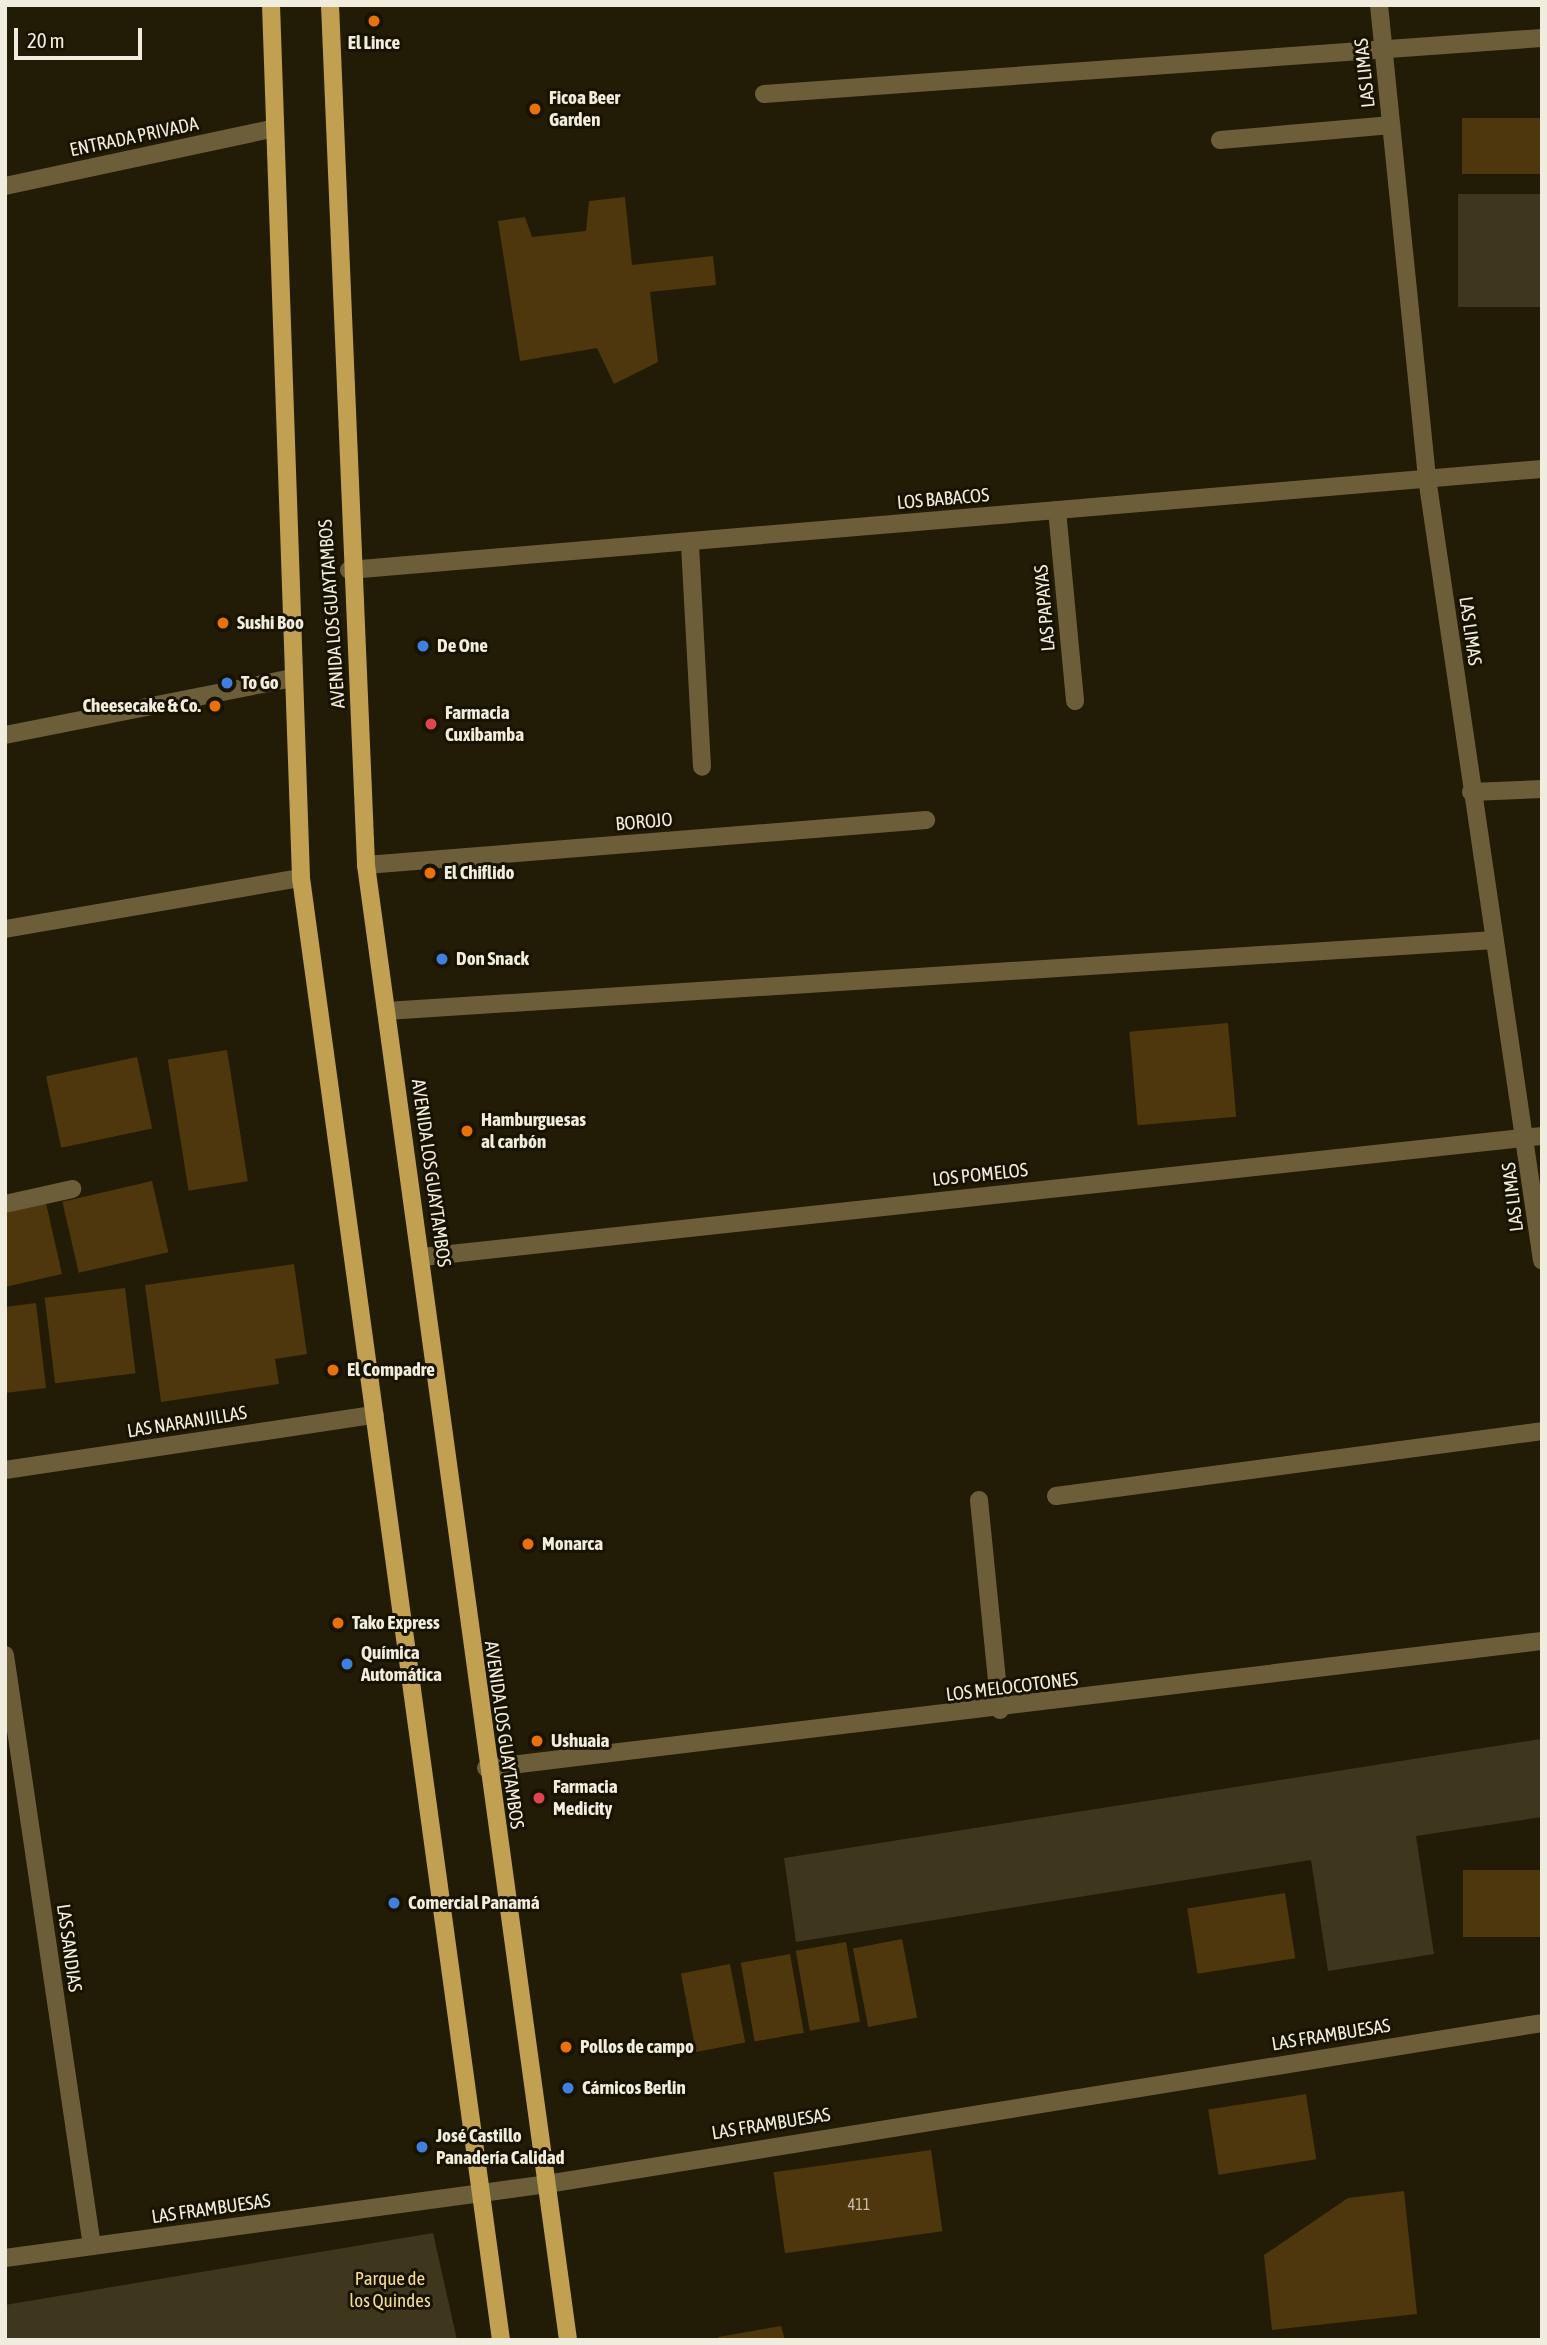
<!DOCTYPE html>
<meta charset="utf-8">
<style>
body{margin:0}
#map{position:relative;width:1547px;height:2345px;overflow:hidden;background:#221c06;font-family:"Asap Condensed",sans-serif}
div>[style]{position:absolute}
.green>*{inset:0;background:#3e371d;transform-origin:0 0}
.building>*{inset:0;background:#4e360d;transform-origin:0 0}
.minor>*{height:18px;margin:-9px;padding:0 9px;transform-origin:9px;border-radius:9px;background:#6d5e3a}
.primary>*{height:18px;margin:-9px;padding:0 9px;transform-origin:9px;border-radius:9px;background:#c1a051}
.dots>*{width:19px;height:19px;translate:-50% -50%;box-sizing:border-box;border:4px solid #181200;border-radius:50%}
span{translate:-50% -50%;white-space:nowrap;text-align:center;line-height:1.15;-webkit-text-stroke:6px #181200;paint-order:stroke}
.number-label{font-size:16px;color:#c8beaa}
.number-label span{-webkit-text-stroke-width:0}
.poi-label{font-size:19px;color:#f0ecde;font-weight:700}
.left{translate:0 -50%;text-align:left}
.right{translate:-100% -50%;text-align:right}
.street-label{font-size:19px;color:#f0ecde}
.park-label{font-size:19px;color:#f3dd95}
.frame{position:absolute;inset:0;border:7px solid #f0ecde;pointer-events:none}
.scale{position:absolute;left:14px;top:28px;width:128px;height:32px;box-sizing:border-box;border:4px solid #f0ecde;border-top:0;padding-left:9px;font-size:21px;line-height:24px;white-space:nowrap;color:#f0ecde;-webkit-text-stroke:5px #181200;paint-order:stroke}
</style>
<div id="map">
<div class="green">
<i style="left:1542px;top:194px;width:113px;height:84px;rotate:90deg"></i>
<i style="clip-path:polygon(1541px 1739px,1542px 1817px,1416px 1836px,1434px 1954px,1328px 1971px,1311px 1860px,796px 1942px,784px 1858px)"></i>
<i style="clip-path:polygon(433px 2233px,457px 2340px,5px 2340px,5px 2305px)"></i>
</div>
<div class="building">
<i style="left:1542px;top:118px;width:56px;height:80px;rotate:90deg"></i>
<i style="clip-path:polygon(625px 197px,632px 265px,713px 256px,716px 285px,650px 292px,658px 362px,614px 384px,597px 348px,520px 361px,498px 221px,525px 217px,532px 237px,586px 231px,589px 201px)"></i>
<i style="left:1228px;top:1023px;width:94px;height:99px;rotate:85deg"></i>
<i style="left:227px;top:1050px;width:133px;height:60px;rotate:81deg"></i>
<i style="left:137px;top:1057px;width:73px;height:93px;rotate:78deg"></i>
<i style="left:152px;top:1181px;width:73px;height:92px;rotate:77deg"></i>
<i style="clip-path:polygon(46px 1203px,62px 1274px,5px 1287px,5px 1213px)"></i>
<i style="clip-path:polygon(294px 1264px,307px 1354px,275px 1359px,279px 1384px,161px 1402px,145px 1285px)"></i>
<i style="left:125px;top:1288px;width:86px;height:81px;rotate:83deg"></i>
<i style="clip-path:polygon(36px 1303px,46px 1388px,5px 1393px,5px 1307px)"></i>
<i style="left:1542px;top:1870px;width:67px;height:79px;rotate:90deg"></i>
<i style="left:1285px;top:1893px;width:66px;height:99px;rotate:81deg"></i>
<i style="left:902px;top:1939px;width:80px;height:50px;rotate:79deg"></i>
<i style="left:846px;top:1942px;width:81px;height:51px;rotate:80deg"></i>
<i style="left:790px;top:1954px;width:80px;height:50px;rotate:80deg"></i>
<i style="left:730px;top:1964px;width:80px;height:50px;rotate:79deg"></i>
<i style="left:1306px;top:2094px;width:66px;height:99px;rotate:81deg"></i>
<i style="left:931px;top:2150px;width:82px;height:159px;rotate:82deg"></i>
<i style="clip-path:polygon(1404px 2191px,1417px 2314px,1272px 2330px,1264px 2255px,1348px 2198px)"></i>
<i style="clip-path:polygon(781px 2326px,785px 2340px,718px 2340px,718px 2337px)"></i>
</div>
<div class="minor">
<i style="left:1379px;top:5px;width:475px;rotate:84.2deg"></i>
<i style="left:1427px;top:478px;width:791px;rotate:81.64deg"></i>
<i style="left:764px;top:94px;width:780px;rotate:-4.12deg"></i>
<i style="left:1220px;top:140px;width:172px;rotate:-5deg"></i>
<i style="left:5px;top:186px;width:272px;rotate:-12.1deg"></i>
<i style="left:1057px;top:510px;width:192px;rotate:84.6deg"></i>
<i style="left:690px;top:545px;width:222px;rotate:86.9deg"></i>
<i style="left:349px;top:570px;width:1197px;rotate:-4.84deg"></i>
<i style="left:5px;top:735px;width:294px;rotate:-11.2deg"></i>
<i style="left:1471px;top:792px;width:71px;rotate:-2.4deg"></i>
<i style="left:366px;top:865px;width:562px;rotate:-4.59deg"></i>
<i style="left:5px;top:929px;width:300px;rotate:-9.8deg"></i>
<i style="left:386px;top:1011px;width:1111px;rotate:-3.66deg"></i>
<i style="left:5px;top:1204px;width:69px;rotate:-12.6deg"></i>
<i style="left:422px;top:1257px;width:1127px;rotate:-6.17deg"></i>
<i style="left:5px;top:1470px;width:374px;rotate:-8.5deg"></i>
<i style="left:1056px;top:1496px;width:490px;rotate:-7.6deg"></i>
<i style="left:979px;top:1500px;width:211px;rotate:84.3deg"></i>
<i style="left:5px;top:1655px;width:597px;rotate:81.63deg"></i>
<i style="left:486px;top:1768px;width:1064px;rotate:-6.86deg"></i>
<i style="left:5px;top:2258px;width:547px;rotate:-7.77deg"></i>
<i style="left:547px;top:2184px;width:1008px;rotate:-9.19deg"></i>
</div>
<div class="primary">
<i style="left:271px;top:5px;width:874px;rotate:88.03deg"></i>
<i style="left:301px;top:878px;width:1476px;rotate:82.21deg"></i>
<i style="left:330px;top:5px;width:861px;rotate:87.6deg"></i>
<i style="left:366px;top:865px;width:1489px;rotate:82.2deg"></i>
</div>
<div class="dots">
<i style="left:374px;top:21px;background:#e8710a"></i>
<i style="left:535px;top:109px;background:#e8710a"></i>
<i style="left:223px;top:623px;background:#e8710a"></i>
<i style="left:423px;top:646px;background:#3f7fe0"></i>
<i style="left:227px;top:683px;background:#3f7fe0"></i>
<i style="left:215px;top:706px;background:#e8710a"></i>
<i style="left:431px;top:724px;background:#e0444e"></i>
<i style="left:430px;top:873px;background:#e8710a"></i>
<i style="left:442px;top:959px;background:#3f7fe0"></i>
<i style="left:467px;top:1131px;background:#e8710a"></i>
<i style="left:333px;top:1370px;background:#e8710a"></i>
<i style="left:528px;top:1544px;background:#e8710a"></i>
<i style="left:338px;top:1623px;background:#e8710a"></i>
<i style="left:347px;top:1664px;background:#3f7fe0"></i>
<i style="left:537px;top:1741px;background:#e8710a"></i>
<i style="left:539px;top:1798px;background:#e0444e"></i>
<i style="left:394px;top:1903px;background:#3f7fe0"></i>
<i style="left:566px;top:2047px;background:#e8710a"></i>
<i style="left:568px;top:2088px;background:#3f7fe0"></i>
<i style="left:422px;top:2147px;background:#3f7fe0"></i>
</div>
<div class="number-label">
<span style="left:859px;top:2204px">411</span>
</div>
<div class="poi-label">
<span style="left:374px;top:43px">El Lince</span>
<span class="left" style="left:549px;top:109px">Ficoa Beer<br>Garden</span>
<span class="left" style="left:237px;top:623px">Sushi Boo</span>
<span class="left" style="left:437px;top:646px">De One</span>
<span class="left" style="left:241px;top:683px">To Go</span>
<span class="right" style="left:201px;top:706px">Cheesecake &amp; Co.</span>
<span class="left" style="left:445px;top:724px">Farmacia<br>Cuxibamba</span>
<span class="left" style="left:444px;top:873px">El Chiflido</span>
<span class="left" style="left:456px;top:959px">Don Snack</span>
<span class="left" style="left:481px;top:1131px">Hamburguesas<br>al carbón</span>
<span class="left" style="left:347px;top:1370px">El Compadre</span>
<span class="left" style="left:542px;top:1544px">Monarca</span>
<span class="left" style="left:352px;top:1623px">Tako Express</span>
<span class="left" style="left:361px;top:1664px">Química<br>Automática</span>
<span class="left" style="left:551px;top:1741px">Ushuaia</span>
<span class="left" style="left:553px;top:1798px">Farmacia<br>Medicity</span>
<span class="left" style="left:408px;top:1903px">Comercial Panamá</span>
<span class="left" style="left:580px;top:2047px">Pollos de campo</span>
<span class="left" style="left:582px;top:2088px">Cárnicos Berlin</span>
<span class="left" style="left:436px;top:2147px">José Castillo<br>Panadería Calidad</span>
</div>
<div class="street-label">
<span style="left:1365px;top:73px;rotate:-96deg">LAS LIMAS</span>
<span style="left:134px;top:137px;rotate:-12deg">ENTRADA PRIVADA</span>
<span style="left:943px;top:499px;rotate:-5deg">LOS BABACOS</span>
<span style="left:1045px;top:608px;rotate:-95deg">LAS PAPAYAS</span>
<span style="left:332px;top:614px;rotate:-94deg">AVENIDA LOS GUAYTAMBOS</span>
<span style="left:1470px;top:631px;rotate:82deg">LAS LIMAS</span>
<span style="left:644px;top:822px;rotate:-5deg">BOROJO</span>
<span style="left:431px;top:1173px;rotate:82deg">AVENIDA LOS GUAYTAMBOS</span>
<span style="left:980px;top:1175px;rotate:-6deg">LOS POMELOS</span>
<span style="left:1513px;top:1197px;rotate:-97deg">LAS LIMAS</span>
<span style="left:187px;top:1422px;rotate:-9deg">LAS NARANJILLAS</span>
<span style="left:1012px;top:1687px;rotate:-7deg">LOS MELOCOTONES</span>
<span style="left:504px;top:1735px;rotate:82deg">AVENIDA LOS GUAYTAMBOS</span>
<span style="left:69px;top:1948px;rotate:82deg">LAS SANDIAS</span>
<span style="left:1331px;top:2035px;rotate:-9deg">LAS FRAMBUESAS</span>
<span style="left:771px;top:2124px;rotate:-9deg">LAS FRAMBUESAS</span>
<span style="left:211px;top:2209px;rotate:-8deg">LAS FRAMBUESAS</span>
</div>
<div class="park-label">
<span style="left:390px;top:2290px">Parque de<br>los Quindes</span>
</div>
<div class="frame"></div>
<div class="scale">20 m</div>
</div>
